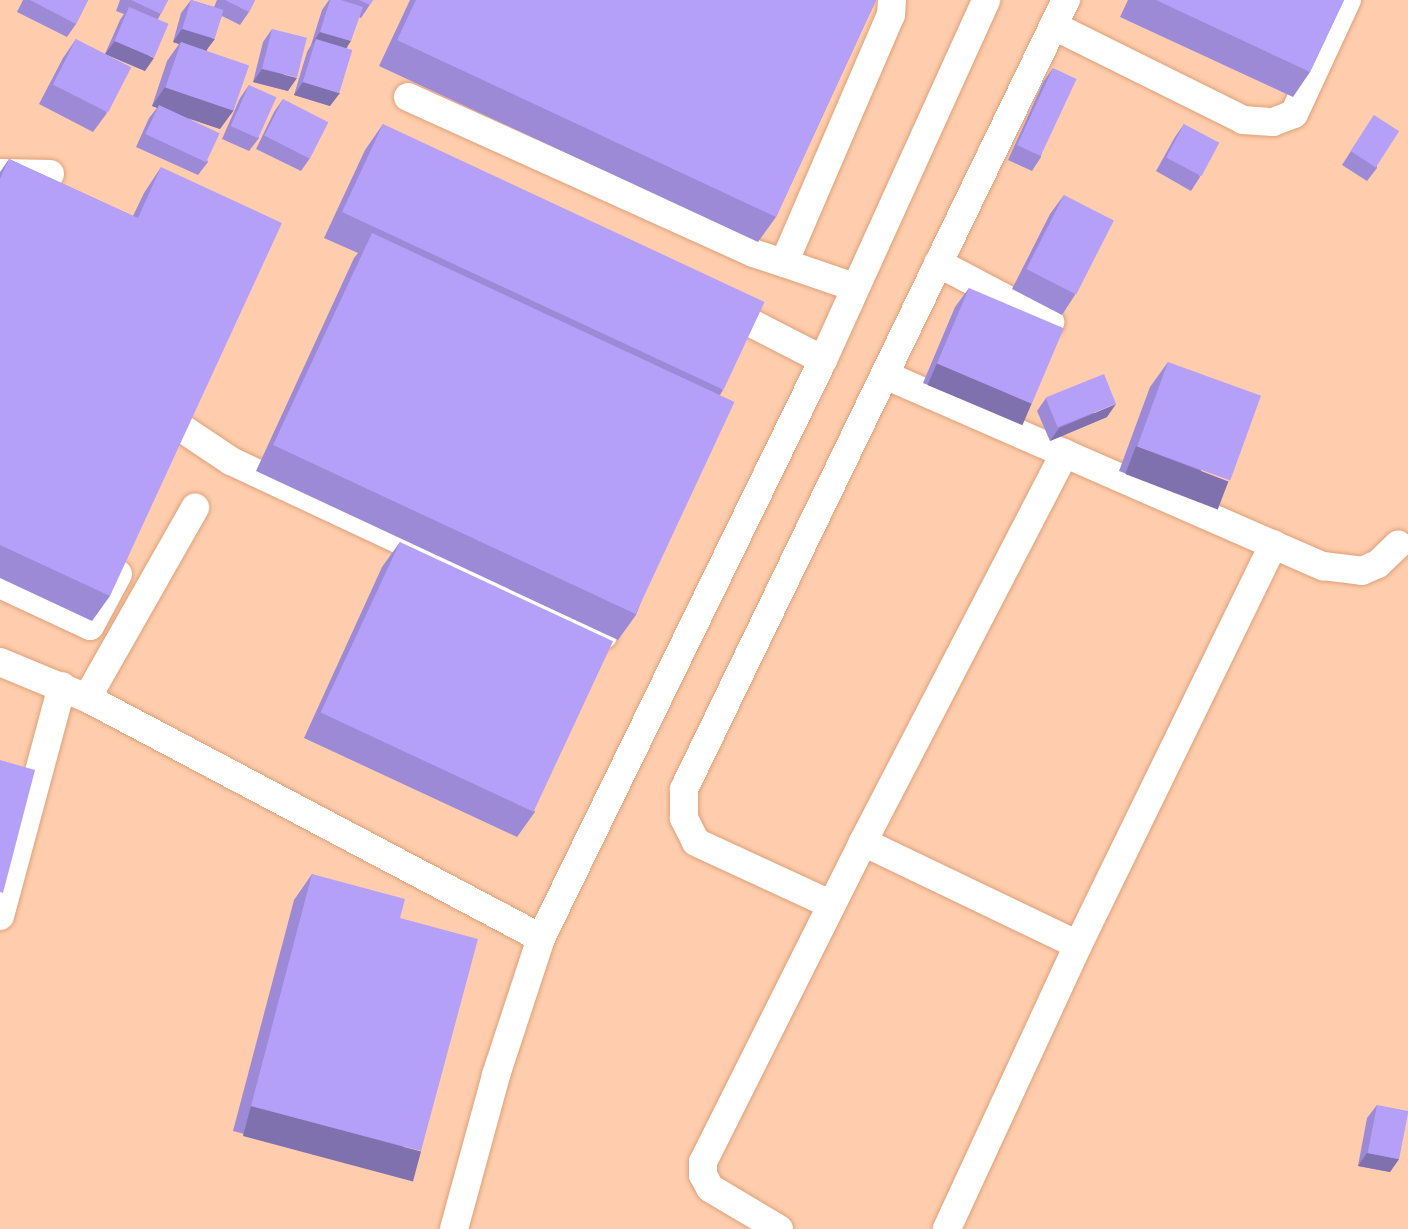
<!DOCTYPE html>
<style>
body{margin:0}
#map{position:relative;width:1408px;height:1229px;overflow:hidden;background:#ffcdad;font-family:Signika,sans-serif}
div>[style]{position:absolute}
.roads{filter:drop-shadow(0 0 2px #dea17a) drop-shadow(0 0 2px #dea17a)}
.minor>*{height:28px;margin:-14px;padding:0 14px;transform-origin:14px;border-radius:14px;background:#fff}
.wall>*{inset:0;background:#9c8ad6}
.shaded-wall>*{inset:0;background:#7f70ae;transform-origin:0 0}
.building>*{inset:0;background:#b5a0f9;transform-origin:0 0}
span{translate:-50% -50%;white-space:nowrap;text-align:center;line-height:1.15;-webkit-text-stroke:6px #fff8f4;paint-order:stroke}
</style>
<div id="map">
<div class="roads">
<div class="minor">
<i style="left:1054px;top:26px;width:211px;rotate:26.4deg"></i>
<i style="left:1243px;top:120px;width:30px;rotate:4deg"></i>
<i style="left:1273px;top:122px;width:22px;rotate:-21deg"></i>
<i style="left:1294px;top:114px;width:126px;rotate:-65.1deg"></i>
<i style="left:408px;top:97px;width:379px;rotate:24.3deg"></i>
<i style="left:753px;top:253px;width:33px;rotate:18deg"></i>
<i style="left:0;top:173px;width:50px;rotate:1.1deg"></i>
<i style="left:938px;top:263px;width:127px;rotate:27.8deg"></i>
<i style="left:854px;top:287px;width:74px;rotate:-161.1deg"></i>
<i style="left:784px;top:263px;width:270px;rotate:-66.7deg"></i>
<i style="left:891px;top:15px;width:15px;rotate:-86deg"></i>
<i style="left:720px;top:307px;width:116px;rotate:27.2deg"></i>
<i style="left:885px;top:375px;width:478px;rotate:23.6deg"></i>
<i style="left:1323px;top:566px;width:39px;rotate:7deg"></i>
<i style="left:1362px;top:571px;width:17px;rotate:-24deg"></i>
<i style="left:1378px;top:564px;width:28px;rotate:-44deg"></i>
<i style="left:186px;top:431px;width:54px;rotate:33.7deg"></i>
<i style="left:231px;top:461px;width:411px;rotate:25.1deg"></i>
<i style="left:0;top:584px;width:99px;rotate:25deg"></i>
<i style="left:90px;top:626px;width:59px;rotate:-61.7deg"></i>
<i style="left:0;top:662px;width:94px;rotate:22.5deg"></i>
<i style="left:87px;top:698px;width:514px;rotate:27.86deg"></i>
<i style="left:87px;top:698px;width:219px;rotate:-60.4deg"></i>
<i style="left:863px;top:842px;width:438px;rotate:-62.6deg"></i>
<i style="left:830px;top:904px;width:148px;rotate:-155.2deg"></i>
<i style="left:696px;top:842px;width:27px;rotate:-117deg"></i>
<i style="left:684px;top:818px;width:29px;rotate:-90deg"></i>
<i style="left:684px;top:789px;width:877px;rotate:-64.17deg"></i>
<i style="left:0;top:916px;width:238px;rotate:-74.9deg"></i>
<i style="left:1078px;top:945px;width:446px;rotate:-64deg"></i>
<i style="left:454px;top:1229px;width:160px;rotate:-74.7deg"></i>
<i style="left:496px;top:1075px;width:144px;rotate:-71.8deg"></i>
<i style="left:541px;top:938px;width:643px;rotate:-63.99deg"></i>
<i style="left:823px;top:360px;width:395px;rotate:-65.6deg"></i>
<i style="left:779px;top:1229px;width:80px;rotate:-149.3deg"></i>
<i style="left:710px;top:1188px;width:15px;rotate:-118deg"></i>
<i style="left:703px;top:1175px;width:13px;rotate:-90deg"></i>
<i style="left:703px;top:1162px;width:358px;rotate:-63.4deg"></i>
<i style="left:863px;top:842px;width:238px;rotate:25.6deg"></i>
<i style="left:1078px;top:945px;width:313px;rotate:114.8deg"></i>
</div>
</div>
<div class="wall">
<i style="clip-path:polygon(23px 0,88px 0,76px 24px,67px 37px,17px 12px)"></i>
<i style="clip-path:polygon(120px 0,168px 0,158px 19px,145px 71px,105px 54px,120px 20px,124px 14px,116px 11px)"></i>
<i style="clip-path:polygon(191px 0,214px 7px,217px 0,255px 0,249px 12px,240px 25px,222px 16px,207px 50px,220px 129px,190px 119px,208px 162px,198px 175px,136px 147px,149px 118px,157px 108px,152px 106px,167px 61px,179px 44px,173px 42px,181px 13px)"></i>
<i style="clip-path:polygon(329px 0,373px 0,361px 18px,359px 17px,347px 48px,330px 106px,294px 95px,307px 52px,311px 45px,322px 10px)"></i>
<i style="clip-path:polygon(410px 0,876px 0,776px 217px,758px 242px,379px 66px)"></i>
<i style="clip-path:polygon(1128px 0,1344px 0,1310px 72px,1293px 97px,1120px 17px)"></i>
<i style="clip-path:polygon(272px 29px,288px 91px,253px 82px,263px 42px)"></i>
<i style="clip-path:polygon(76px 39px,107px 113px,93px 132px,39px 104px,63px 58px)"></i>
<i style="clip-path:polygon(1053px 68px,1041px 157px,1032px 171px,1008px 160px,1044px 81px)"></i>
<i style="clip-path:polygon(249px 85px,259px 138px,249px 151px,222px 139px,240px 98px)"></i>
<i style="clip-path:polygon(283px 99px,310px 158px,301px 171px,256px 149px,274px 112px)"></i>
<i style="clip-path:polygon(1374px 115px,1377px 168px,1367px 181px,1342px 165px)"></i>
<i style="clip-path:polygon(383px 124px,723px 390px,720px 395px,636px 615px,618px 640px,256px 471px,354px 258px,358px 253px,324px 238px,365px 150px)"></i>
<i style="clip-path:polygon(1184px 124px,1200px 177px,1191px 191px,1156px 171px,1175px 137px)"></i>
<i style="clip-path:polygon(9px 159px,133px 216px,144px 193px,161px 167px,110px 596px,92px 621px,0 578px,0 172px)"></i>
<i style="clip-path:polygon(1064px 195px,1075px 295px,1062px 315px,1012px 289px,1050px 214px)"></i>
<i style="clip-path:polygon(969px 288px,1018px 422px,923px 383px,955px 307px)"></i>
<i style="clip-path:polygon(1168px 362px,1212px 506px,1119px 471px,1150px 387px)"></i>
<i style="clip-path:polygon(1046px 398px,1107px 417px,1050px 441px,1037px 411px)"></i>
<i style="clip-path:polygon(400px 542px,535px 812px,517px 837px,304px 738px,382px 567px)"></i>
<i style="clip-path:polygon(312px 874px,400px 918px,404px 1176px,233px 1131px,294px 900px)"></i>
<i style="clip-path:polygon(1377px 1105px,1399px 1159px,1390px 1172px,1358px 1166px,1367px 1118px)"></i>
</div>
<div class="shaded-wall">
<i style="clip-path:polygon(182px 29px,215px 39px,205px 52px,181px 42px,179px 44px,173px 42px)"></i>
<i style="clip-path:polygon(320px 32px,351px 41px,342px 54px,316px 39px,311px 45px)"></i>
<i style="clip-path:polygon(115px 41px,154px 58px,145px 71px,105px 54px)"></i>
<i style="clip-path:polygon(262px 69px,297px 78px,288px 91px,253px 82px)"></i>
<i style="clip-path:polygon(303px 82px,340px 93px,330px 106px,294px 95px)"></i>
<i style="clip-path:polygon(165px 87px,234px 110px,220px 129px,152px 106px)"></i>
<i style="left:937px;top:363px;width:103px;height:24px;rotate:23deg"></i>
<i style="clip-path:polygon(1116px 404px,1107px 417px,1050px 441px,1059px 428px)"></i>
<i style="left:1136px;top:446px;width:99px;height:30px;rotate:21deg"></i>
<i style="left:251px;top:1106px;width:176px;height:31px;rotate:15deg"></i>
<i style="clip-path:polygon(1367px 1153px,1399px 1159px,1390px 1172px,1358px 1166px)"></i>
</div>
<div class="building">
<i style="clip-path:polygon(30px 0,88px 0,76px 24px)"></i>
<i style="clip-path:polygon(131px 0,168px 0,161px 14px)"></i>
<i style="left:191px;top:0;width:34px;height:30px;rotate:17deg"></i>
<i style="clip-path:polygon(225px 0,255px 0,249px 12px)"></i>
<i style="clip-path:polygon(330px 0,341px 0,363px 7px,351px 41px,320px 32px)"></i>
<i style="clip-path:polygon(359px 0,373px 0,370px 5px)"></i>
<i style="clip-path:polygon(416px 0,876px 0,776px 217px,397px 40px)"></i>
<i style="clip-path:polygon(1156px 0,1344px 0,1310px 72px)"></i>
<i style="left:129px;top:7px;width:43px;height:37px;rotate:23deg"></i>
<i style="left:272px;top:29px;width:36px;height:41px;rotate:14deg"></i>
<i style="left:76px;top:39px;width:62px;height:51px;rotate:27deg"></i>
<i style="left:316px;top:39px;width:38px;height:45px;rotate:17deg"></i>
<i style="left:181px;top:42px;width:72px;height:48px;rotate:19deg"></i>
<i style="left:1053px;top:68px;width:26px;height:85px;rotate:25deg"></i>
<i style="left:249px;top:85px;width:30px;height:45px;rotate:24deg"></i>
<i style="left:283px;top:99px;width:51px;height:41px;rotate:27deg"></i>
<i style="left:159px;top:105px;width:67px;height:32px;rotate:25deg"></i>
<i style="left:1374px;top:115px;width:30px;height:43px;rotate:33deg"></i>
<i style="left:383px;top:124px;width:421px;height:97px;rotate:25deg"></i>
<i style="left:1184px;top:124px;width:40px;height:38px;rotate:28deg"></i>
<i style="clip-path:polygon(9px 159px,138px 218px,161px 167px,282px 223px,110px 596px,0 545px,0 179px)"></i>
<i style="left:1064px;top:195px;width:56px;height:83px;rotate:27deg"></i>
<i style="left:372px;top:233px;width:400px;height:234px;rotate:25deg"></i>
<i style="left:969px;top:288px;width:103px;height:82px;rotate:23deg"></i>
<i style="left:1168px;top:362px;width:99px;height:90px;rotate:20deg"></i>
<i style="left:1104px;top:374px;width:32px;height:63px;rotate:68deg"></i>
<i style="left:400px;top:542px;width:235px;height:188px;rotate:25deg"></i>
<i style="clip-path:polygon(0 760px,35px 770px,3px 893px,0 892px)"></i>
<i style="clip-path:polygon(312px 874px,405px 899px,400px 918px,478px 939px,421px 1151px,251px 1106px)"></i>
<i style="left:1377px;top:1105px;width:32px;height:49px;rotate:11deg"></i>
</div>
</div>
